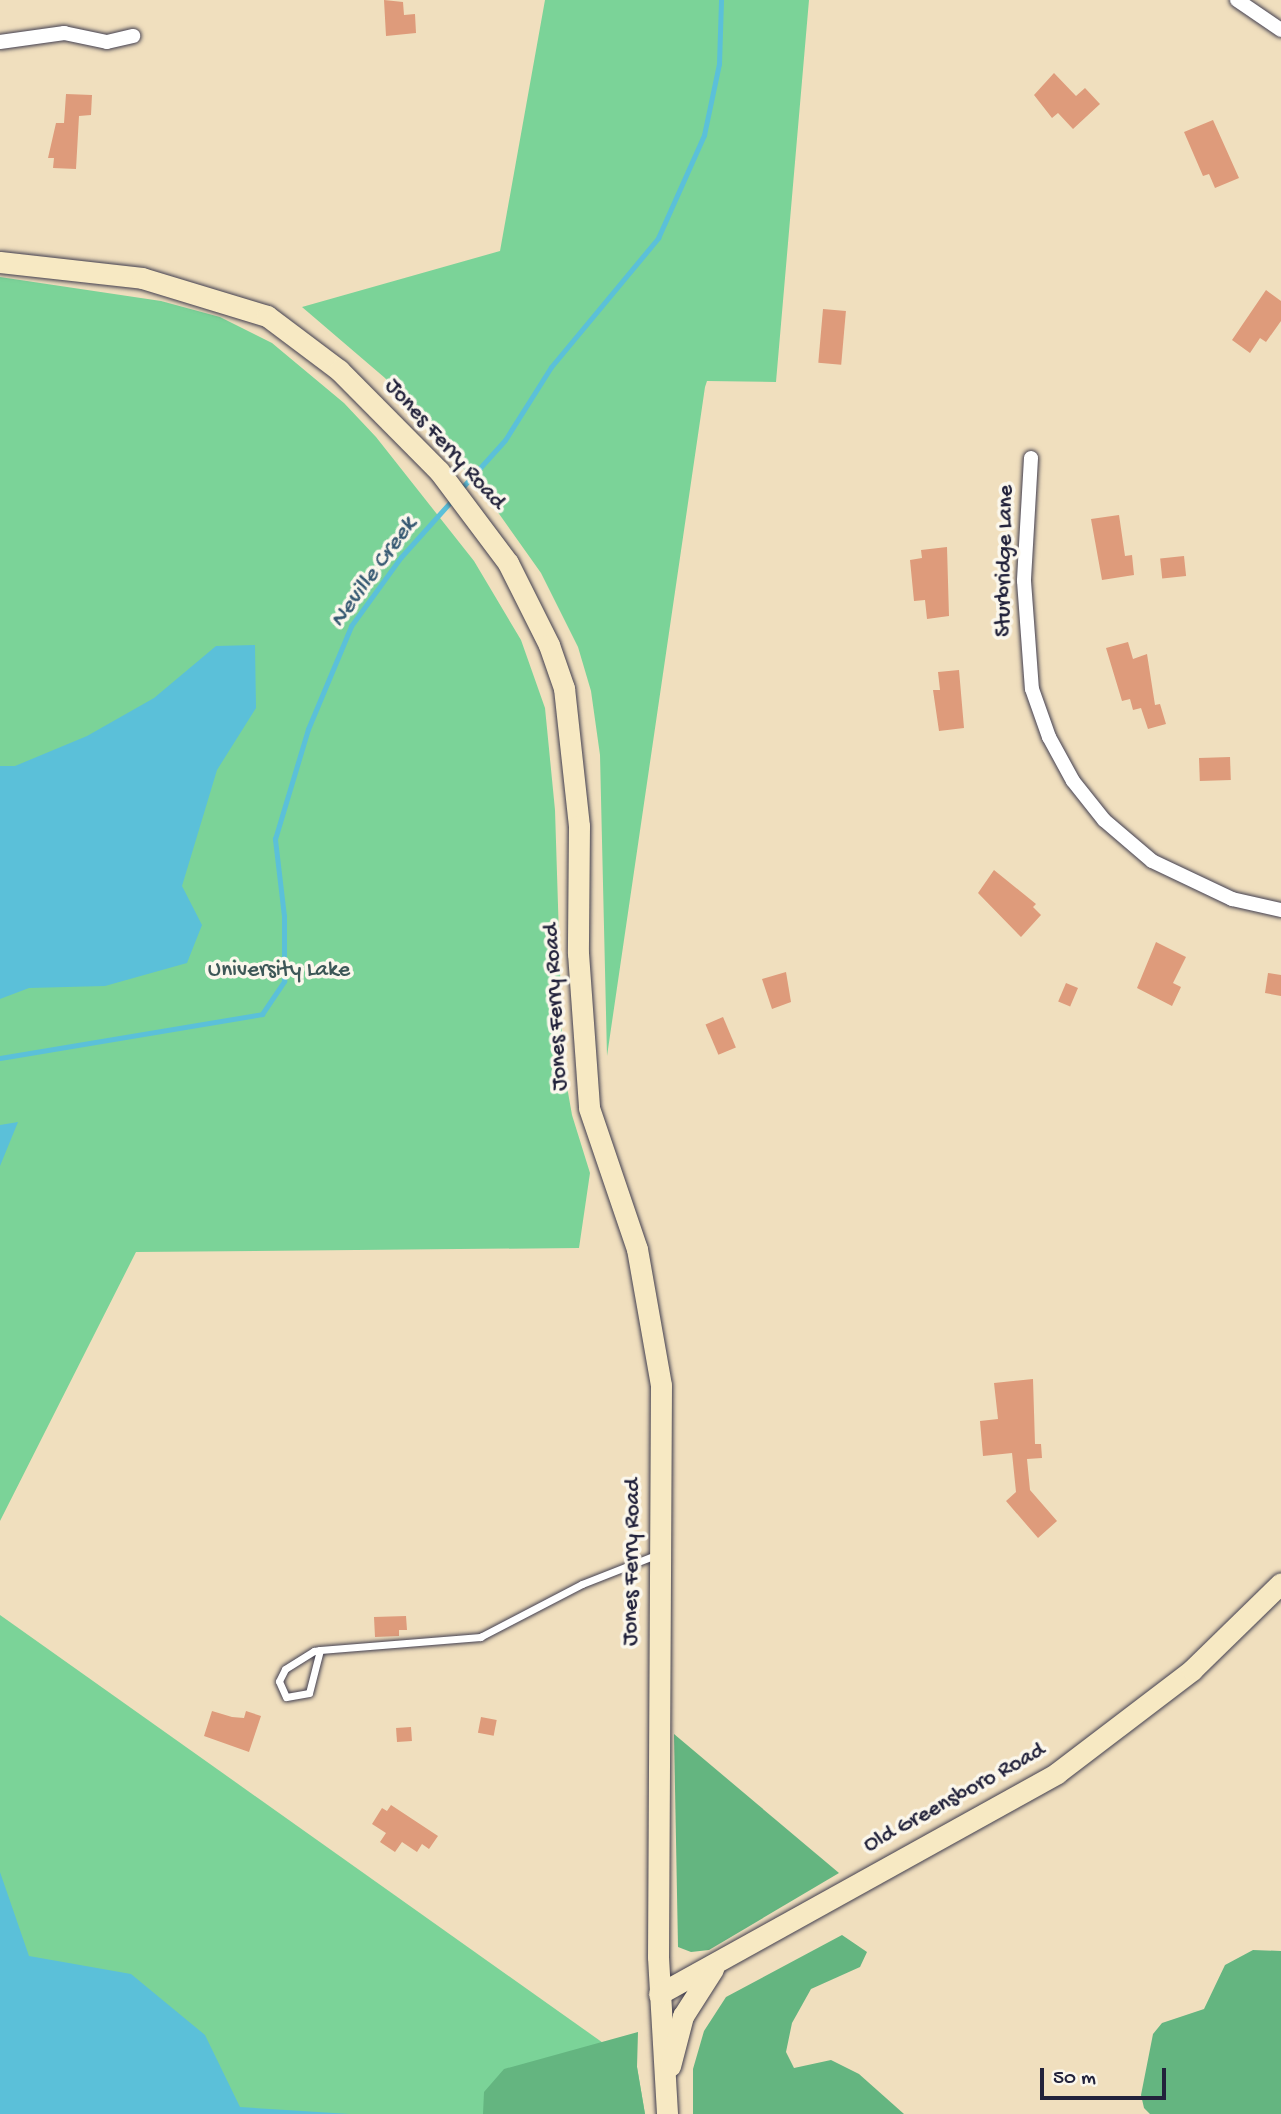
<!DOCTYPE html>
<style>
body{margin:0}
#map{position:relative;width:1281px;height:2114px;overflow:hidden;background:#f0dfbe;font-family:"Gochi Hand",sans-serif}
div>[style]{position:absolute}
.green>*{inset:0;background:#7bd398}
.forest>*{inset:0;background:#64b580}
.water>*{inset:0;background:#5bc0d9}
.stream>*{height:5px;margin:-2.5px;padding:0 2.5px;transform-origin:2.5px;border-radius:2.5px;background:#5bc0d9}
.building>*{inset:0;background:#de9b7b;transform-origin:0 0}
.roads{filter:drop-shadow(0 0 2px #413e4f) drop-shadow(0 0 2px #413e4f)}
.lane>*{height:7px;margin:-3.5px;padding:0 3.5px;transform-origin:3.5px;border-radius:3.5px;background:#fff}
.street>*{height:14px;margin:-7px;padding:0 7px;transform-origin:7px;border-radius:7px;background:#fff}
.secondary>*{height:21px;margin:-10.5px;padding:0 10.5px;transform-origin:10.5px;border-radius:10.5px;background:#f7e9c3}
span{translate:-50% -50%;white-space:nowrap;text-align:center;line-height:1.15;-webkit-text-stroke:7px #fbf7ec;paint-order:stroke}
.street-label{font-size:23px;color:#22223b}
.park-label{font-size:23px;color:#3d5757}
.water-label{font-size:24px;color:#365972;font-style:italic}
.scale{position:absolute;left:1040px;top:2068px;width:126px;height:32px;box-sizing:border-box;border:4px solid #22223b;border-top:0;padding-left:9px;font-size:21px;line-height:24px;white-space:nowrap;color:#22223b;-webkit-text-stroke:5px #fbf7ec;paint-order:stroke}
</style>
<div id="map">
<div class="green">
<i style="clip-path:polygon(545px 0,809px 0,776px 382px,707px 381px,705px 387px,607px 1056px,600px 755px,591px 691px,578px 647px,541px 573px,485px 494px,385px 378px,302px 307px,500px 251px)"></i>
<i style="clip-path:polygon(0 277px,161px 301px,220px 317px,272px 343px,344px 403px,376px 437px,474px 561px,521px 640px,545px 708px,555px 810px,563px 1064px,572px 1115px,590px 1173px,579px 1248px,136px 1252px,0 1521px)"></i>
<i style="clip-path:polygon(0 1615px,637px 2067px,645px 2114px,0 2114px)"></i>
</div>
<div class="forest">
<i style="clip-path:polygon(674px 1734px,839px 1873px,709px 1950px,691px 1952px,678px 1947px)"></i>
<i style="clip-path:polygon(842px 1935px,867px 1952px,860px 1967px,811px 1989px,792px 2023px,786px 2052px,794px 2068px,831px 2060px,859px 2074px,904px 2114px,693px 2114px,693px 2069px,704px 2031px,726px 1997px)"></i>
<i style="clip-path:polygon(1253px 1950px,1281px 1951px,1281px 2114px,1150px 2114px,1144px 2108px,1141px 2095px,1153px 2034px,1162px 2023px,1204px 2009px,1225px 1965px)"></i>
<i style="clip-path:polygon(638px 2032px,637px 2067px,645px 2114px,483px 2114px,484px 2092px,504px 2069px)"></i>
</div>
<div class="water">
<i style="clip-path:polygon(255px 645px,256px 708px,217px 770px,182px 886px,202px 925px,187px 963px,105px 986px,29px 988px,0 999px,0 766px,15px 766px,87px 736px,154px 698px,216px 646px)"></i>
<i style="clip-path:polygon(18px 1122px,0 1166px,0 1125px)"></i>
<i style="clip-path:polygon(0 1872px,29px 1956px,131px 1974px,205px 2035px,240px 2107px,350px 2114px,0 2114px)"></i>
</div>
<div class="stream">
<i style="left:460px;top:490px;width:67px;rotate:-48deg"></i>
<i style="left:505px;top:440px;width:86px;rotate:-57.8deg"></i>
<i style="left:551px;top:367px;width:168px;rotate:-50.3deg"></i>
<i style="left:658px;top:238px;width:113px;rotate:-65.9deg"></i>
<i style="left:704px;top:135px;width:73px;rotate:-78.1deg"></i>
<i style="left:719px;top:64px;width:64px;rotate:-88.2deg"></i>
<i style="left:0;top:1058px;width:266px;rotate:-9.5deg"></i>
<i style="left:262px;top:1014px;width:40px;rotate:-56deg"></i>
<i style="left:284px;top:981px;width:65px;rotate:-90deg"></i>
<i style="left:284px;top:916px;width:78px;rotate:-96.7deg"></i>
<i style="left:275px;top:839px;width:115px;rotate:-73.3deg"></i>
<i style="left:308px;top:729px;width:112px;rotate:-67.3deg"></i>
<i style="left:351px;top:626px;width:85px;rotate:-54.1deg"></i>
<i style="left:401px;top:557px;width:79px;rotate:-48.1deg"></i>
</div>
<div class="building">
<i style="clip-path:polygon(384px 0,403px 2px,404px 15px,415px 14px,416px 33px,386px 36px)"></i>
<i style="clip-path:polygon(1054px 73px,1076px 96px,1085px 88px,1100px 104px,1073px 129px,1058px 113px,1052px 118px,1034px 95px)"></i>
<i style="clip-path:polygon(66px 94px,92px 95px,91px 115px,79px 116px,76px 169px,53px 168px,54px 158px,48px 158px,56px 123px,64px 123px)"></i>
<i style="clip-path:polygon(1213px 120px,1239px 178px,1215px 188px,1209px 174px,1203px 176px,1184px 132px)"></i>
<i style="clip-path:polygon(1266px 290px,1281px 301px,1281px 321px,1266px 342px,1260px 338px,1250px 353px,1232px 340px)"></i>
<i style="left:823px;top:309px;width:23px;height:54px;rotate:5deg"></i>
<i style="clip-path:polygon(1119px 515px,1125px 556px,1132px 555px,1134px 575px,1102px 580px,1091px 519px)"></i>
<i style="clip-path:polygon(947px 547px,949px 616px,927px 619px,925px 600px,914px 601px,910px 560px,922px 558px,921px 550px)"></i>
<i style="left:1184px;top:556px;width:20px;height:24px;rotate:84deg"></i>
<i style="clip-path:polygon(1128px 642px,1133px 659px,1147px 654px,1155px 705px,1160px 704px,1166px 724px,1148px 729px,1141px 708px,1133px 710px,1130px 699px,1122px 701px,1106px 648px)"></i>
<i style="clip-path:polygon(959px 670px,964px 728px,939px 731px,933px 690px,940px 690px,938px 672px)"></i>
<i style="left:1230px;top:757px;width:23px;height:31px;rotate:88deg"></i>
<i style="clip-path:polygon(994px 870px,1036px 904px,1033px 907px,1041px 915px,1021px 937px,978px 893px)"></i>
<i style="clip-path:polygon(1156px 942px,1186px 957px,1173px 983px,1181px 987px,1172px 1006px,1137px 988px)"></i>
<i style="clip-path:polygon(786px 972px,791px 1002px,772px 1009px,762px 979px)"></i>
<i style="clip-path:polygon(1268px 973px,1281px 975px,1281px 996px,1265px 993px)"></i>
<i style="left:1066px;top:983px;width:13px;height:20px;rotate:23deg"></i>
<i style="left:723px;top:1017px;width:33px;height:19px;rotate:67deg"></i>
<i style="clip-path:polygon(1033px 1379px,1035px 1444px,1041px 1444px,1042px 1458px,1027px 1459px,1030px 1490px,1057px 1521px,1038px 1538px,1006px 1501px,1016px 1492px,1012px 1453px,983px 1456px,980px 1421px,998px 1419px,994px 1383px)"></i>
<i style="clip-path:polygon(406px 1616px,407px 1630px,399px 1630px,399px 1636px,375px 1637px,374px 1617px)"></i>
<i style="clip-path:polygon(212px 1711px,232px 1717px,244px 1718px,246px 1711px,261px 1716px,249px 1752px,204px 1736px)"></i>
<i style="left:481px;top:1717px;width:16px;height:16px;rotate:11deg"></i>
<i style="left:411px;top:1727px;width:14px;height:15px;rotate:86deg"></i>
<i style="clip-path:polygon(391px 1805px,438px 1836px,429px 1849px,422px 1844px,417px 1852px,402px 1842px,395px 1852px,380px 1842px,386px 1833px,372px 1824px,382px 1808px,387px 1811px)"></i>
</div>
<div class="roads">
<div class="lane">
<i style="left:320px;top:1650px;width:44px;rotate:104.3deg"></i>
<i style="left:309px;top:1693px;width:23px;rotate:170deg"></i>
<i style="left:286px;top:1697px;width:17px;rotate:-114deg"></i>
<i style="left:279px;top:1681px;width:13px;rotate:-63deg"></i>
<i style="left:285px;top:1669px;width:34px;rotate:-32deg"></i>
<i style="left:314px;top:1651px;width:6px;rotate:-9deg"></i>
<i style="left:320px;top:1650px;width:161px;rotate:-4.6deg"></i>
<i style="left:480px;top:1637px;width:2px;rotate:-27deg"></i>
<i style="left:482px;top:1636px;width:113px;rotate:-27.5deg"></i>
<i style="left:582px;top:1584px;width:82px;rotate:-21.5deg"></i>
</div>
<div class="street">
<i style="left:1237px;top:0;width:53px;rotate:34.3deg"></i>
<i style="left:0;top:42px;width:65px;rotate:-8deg"></i>
<i style="left:64px;top:33px;width:44px;rotate:11.8deg"></i>
<i style="left:107px;top:42px;width:27px;rotate:-13deg"></i>
<i style="left:1031px;top:458px;width:123px;rotate:93.3deg"></i>
<i style="left:1024px;top:581px;width:108px;rotate:85.8deg"></i>
<i style="left:1032px;top:689px;width:51px;rotate:70.5deg"></i>
<i style="left:1049px;top:737px;width:50px;rotate:61.4deg"></i>
<i style="left:1073px;top:781px;width:50px;rotate:51.5deg"></i>
<i style="left:1104px;top:820px;width:63px;rotate:40.5deg"></i>
<i style="left:1152px;top:861px;width:89px;rotate:25.4deg"></i>
<i style="left:1232px;top:899px;width:50px;rotate:12.7deg"></i>
</div>
<div class="secondary">
<i style="left:0;top:262px;width:143px;rotate:6.4deg"></i>
<i style="left:142px;top:278px;width:131px;rotate:16.9deg"></i>
<i style="left:267px;top:316px;width:90px;rotate:36.9deg"></i>
<i style="left:339px;top:370px;width:142px;rotate:45.3deg"></i>
<i style="left:439px;top:471px;width:115px;rotate:53.1deg"></i>
<i style="left:508px;top:563px;width:92px;rotate:63.4deg"></i>
<i style="left:549px;top:645px;width:46px;rotate:70.8deg"></i>
<i style="left:564px;top:688px;width:139px;rotate:83.8deg"></i>
<i style="left:579px;top:826px;width:127px;rotate:90.5deg"></i>
<i style="left:578px;top:953px;width:155px;rotate:85.9deg"></i>
<i style="left:589px;top:1108px;width:149px;rotate:71.2deg"></i>
<i style="left:637px;top:1249px;width:138px;rotate:80deg"></i>
<i style="left:661px;top:1385px;width:572px;rotate:90.3deg"></i>
<i style="left:658px;top:1957px;width:157px;rotate:86.7deg"></i>
<i style="left:659px;top:1994px;width:455px;rotate:-29deg"></i>
<i style="left:1057px;top:1773px;width:170px;rotate:-37.3deg"></i>
<i style="left:1192px;top:1670px;width:124px;rotate:-44.3deg"></i>
<i style="left:670px;top:2066px;width:52px;rotate:-75.4deg"></i>
<i style="left:683px;top:2016px;width:56px;rotate:-57.4deg"></i>
</div>
</div>
<div class="street-label">
<span style="left:444px;top:445px;rotate:48deg">Jones Ferry Road</span>
<span style="left:1006px;top:561px;rotate:-89deg">Sturbridge Lane</span>
<span style="left:557px;top:1007px;rotate:-93deg">Jones Ferry Road</span>
<span style="left:633px;top:1562px;rotate:-89deg">Jones Ferry Road</span>
<span style="left:955px;top:1799px;rotate:-29deg">Old Greensboro Road</span>
</div>
<div class="park-label">
<span style="left:279px;top:971px">University Lake</span>
</div>
<div class="water-label">
<span style="left:374px;top:573px;rotate:-54deg">Neville Creek</span>
</div>
<div class="scale">50 m</div>
</div>
